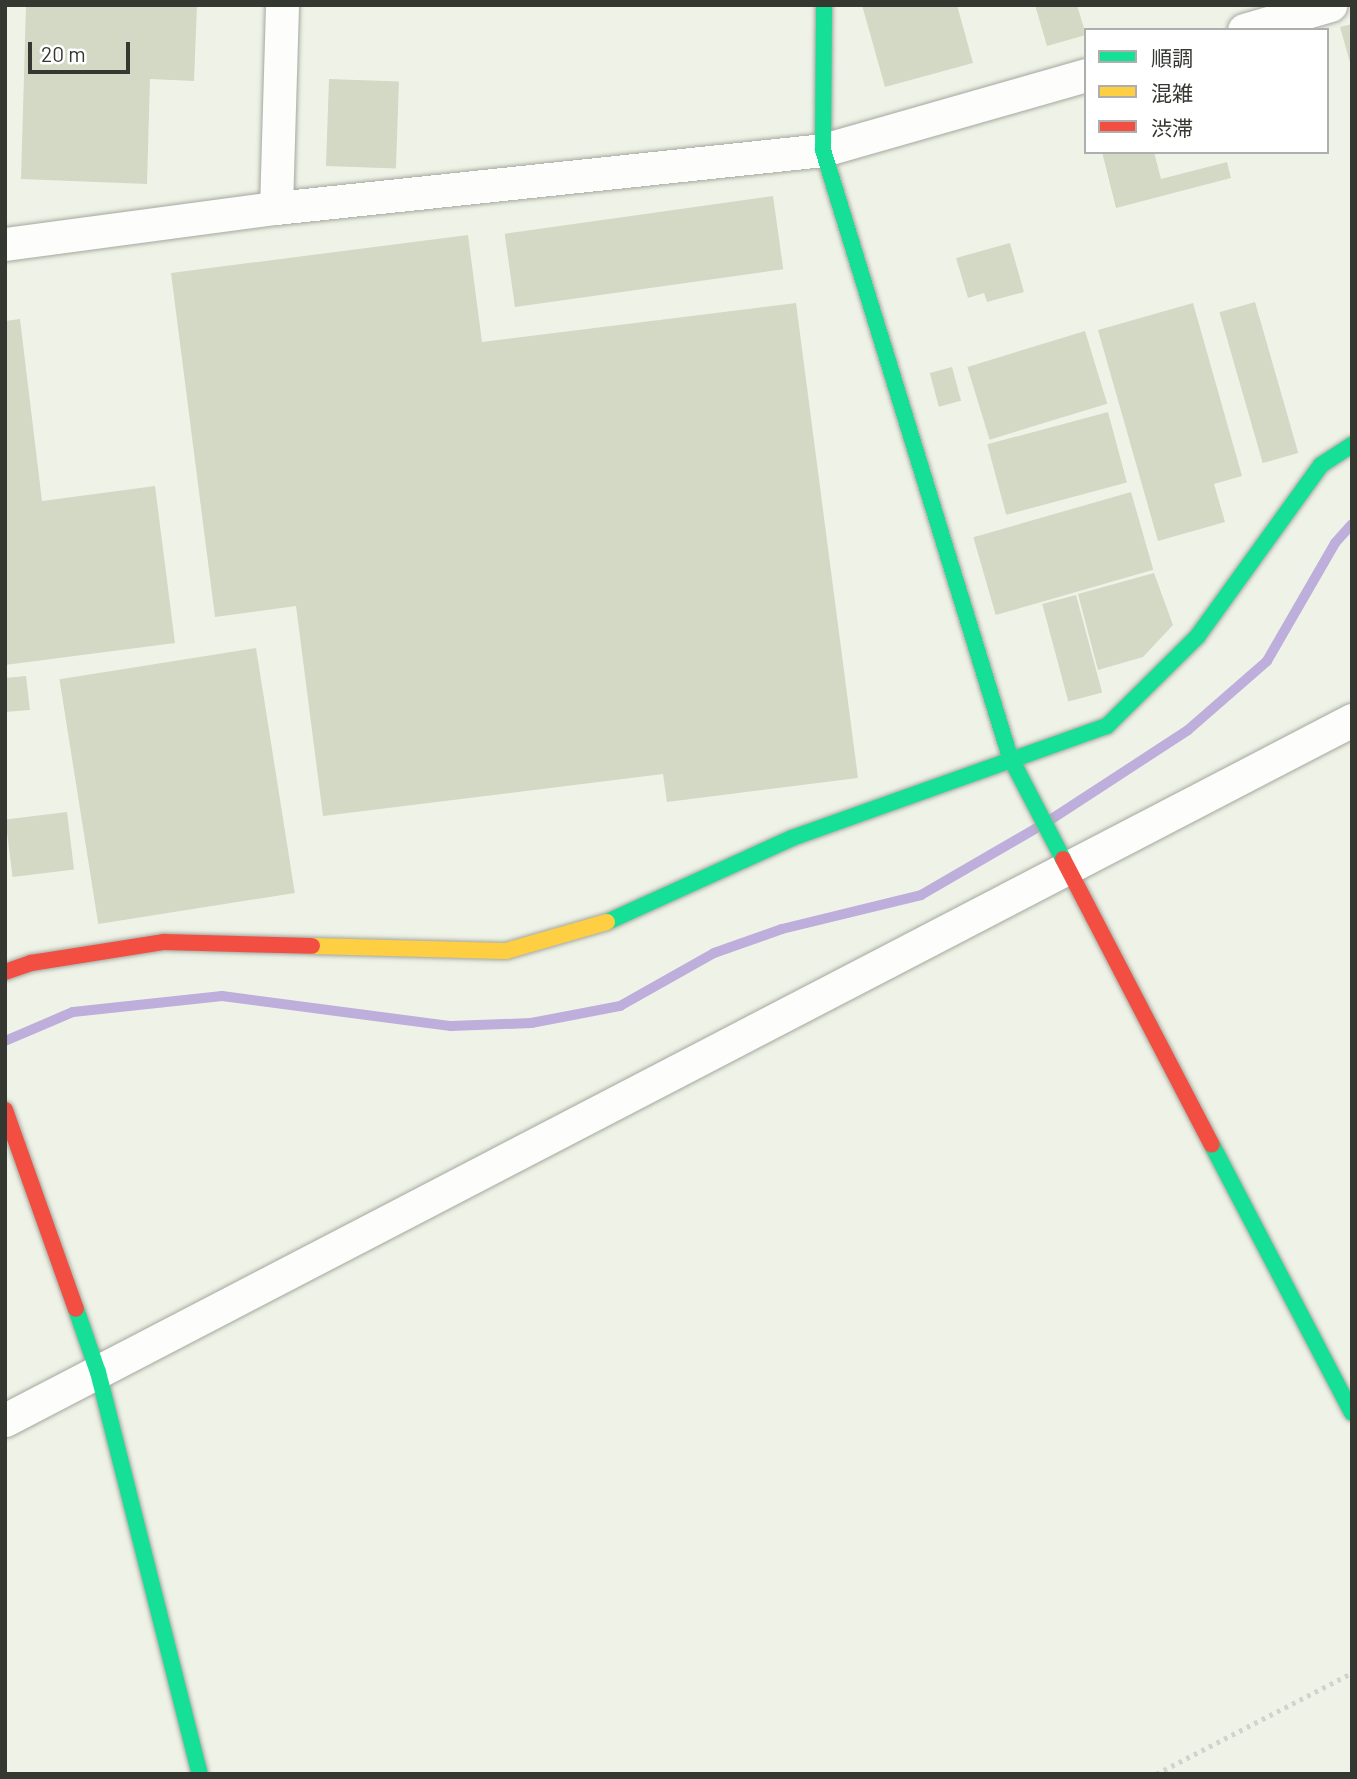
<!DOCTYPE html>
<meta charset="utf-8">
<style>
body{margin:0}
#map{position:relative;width:1357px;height:1779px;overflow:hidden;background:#eff3e7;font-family:Barlow,"Noto Sans JP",sans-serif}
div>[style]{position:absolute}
.stream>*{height:10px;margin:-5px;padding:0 5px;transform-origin:5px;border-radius:5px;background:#bdaedc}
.building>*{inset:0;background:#d3d9c5;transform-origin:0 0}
.path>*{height:4.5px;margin-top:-2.25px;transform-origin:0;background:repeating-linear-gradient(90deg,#d1d3ce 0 3.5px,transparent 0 8.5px)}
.roads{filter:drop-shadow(0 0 2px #a4a79e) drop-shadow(0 0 2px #a4a79e)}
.street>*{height:33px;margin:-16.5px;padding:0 16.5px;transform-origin:16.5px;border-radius:16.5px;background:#fdfdfb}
.fast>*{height:16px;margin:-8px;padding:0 8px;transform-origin:8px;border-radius:8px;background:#16e098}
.slow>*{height:16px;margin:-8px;padding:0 8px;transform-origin:8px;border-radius:8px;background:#ffcf43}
.jam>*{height:16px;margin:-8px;padding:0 8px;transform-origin:8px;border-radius:8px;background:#f24e42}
span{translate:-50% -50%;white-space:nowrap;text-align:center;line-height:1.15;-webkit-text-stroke:6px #fff;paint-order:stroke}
.frame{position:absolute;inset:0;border:7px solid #353830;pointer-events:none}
.legend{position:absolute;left:1084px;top:28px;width:245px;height:126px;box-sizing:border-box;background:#fff;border:2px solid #aeafac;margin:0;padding:9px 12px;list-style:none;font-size:21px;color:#353830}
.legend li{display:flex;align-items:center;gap:14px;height:35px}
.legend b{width:35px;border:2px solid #aeafac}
.scale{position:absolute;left:28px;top:42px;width:102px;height:32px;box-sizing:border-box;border:4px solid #353830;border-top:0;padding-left:9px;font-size:21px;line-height:24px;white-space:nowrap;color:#353830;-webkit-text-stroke:5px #fff;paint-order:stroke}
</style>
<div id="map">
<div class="stream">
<i style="left:5px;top:1041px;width:74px;rotate:-23.1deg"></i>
<i style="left:73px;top:1012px;width:150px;rotate:-6.1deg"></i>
<i style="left:222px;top:996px;width:231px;rotate:7.5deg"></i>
<i style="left:451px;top:1026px;width:80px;rotate:-2.1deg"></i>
<i style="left:531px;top:1023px;width:91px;rotate:-10.8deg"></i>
<i style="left:620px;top:1006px;width:108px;rotate:-29.4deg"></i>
<i style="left:714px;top:953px;width:72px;rotate:-19.4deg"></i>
<i style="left:782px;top:929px;width:143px;rotate:-13.7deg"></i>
<i style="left:921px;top:895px;width:146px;rotate:-30.1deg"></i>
<i style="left:1047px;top:822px;width:168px;rotate:-33.1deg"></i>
<i style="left:1188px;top:730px;width:105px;rotate:-41.1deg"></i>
<i style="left:1267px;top:661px;width:136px;rotate:-60deg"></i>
<i style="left:1335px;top:543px;width:25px;rotate:-48deg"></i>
</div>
<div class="building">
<i style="clip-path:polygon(26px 5px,197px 5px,194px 81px,150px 79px,147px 184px,21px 179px)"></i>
<i style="clip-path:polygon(862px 5px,957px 5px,973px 63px,885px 87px)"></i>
<i style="clip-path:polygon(1035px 5px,1077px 5px,1086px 35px,1047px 46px)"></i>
<i style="clip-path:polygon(1352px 24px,1352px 66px,1351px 66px,1340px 27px)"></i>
<i style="left:329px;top:79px;width:70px;height:87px;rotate:2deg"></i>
<i style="clip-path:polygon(1102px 152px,1154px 152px,1161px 179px,1227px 162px,1231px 178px,1116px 208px)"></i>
<i style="left:773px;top:196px;width:74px;height:271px;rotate:82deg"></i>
<i style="clip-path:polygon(468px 235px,482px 342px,796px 303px,858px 778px,667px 802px,663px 774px,323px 816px,296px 606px,215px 617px,171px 273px)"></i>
<i style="clip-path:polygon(1010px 243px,1024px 292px,987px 302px,984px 293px,968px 298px,956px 258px)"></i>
<i style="left:1255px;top:302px;width:157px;height:37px;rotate:74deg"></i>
<i style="clip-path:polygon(1193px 303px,1242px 476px,1214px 484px,1225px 522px,1158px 541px,1098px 330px)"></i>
<i style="clip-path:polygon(20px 319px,42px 501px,155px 486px,175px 643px,5px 665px,5px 321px)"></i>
<i style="left:1085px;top:331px;width:76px;height:123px;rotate:73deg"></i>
<i style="left:952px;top:367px;width:35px;height:23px;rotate:75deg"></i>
<i style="left:1108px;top:412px;width:73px;height:125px;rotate:75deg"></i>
<i style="left:1131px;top:492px;width:81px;height:164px;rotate:74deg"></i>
<i style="clip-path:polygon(1154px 573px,1173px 625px,1143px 657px,1098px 670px,1078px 594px)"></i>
<i style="left:1076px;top:595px;width:101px;height:35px;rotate:75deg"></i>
<i style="left:256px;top:648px;width:248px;height:199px;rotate:81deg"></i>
<i style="clip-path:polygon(26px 676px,30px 710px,5px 712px,5px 678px)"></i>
<i style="left:67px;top:812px;width:58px;height:62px;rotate:83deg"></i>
</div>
<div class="path">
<i style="left:1156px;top:1774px;width:220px;rotate:-27.3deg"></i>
</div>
<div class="roads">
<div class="street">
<i style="left:1244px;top:30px;width:90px;rotate:-16.2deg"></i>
<i style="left:276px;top:208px;width:203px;rotate:-88.3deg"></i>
<i style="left:5px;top:244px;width:273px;rotate:-7.6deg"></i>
<i style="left:276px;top:208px;width:550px;rotate:-6.05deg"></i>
<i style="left:823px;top:150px;width:273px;rotate:-15.9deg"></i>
<i style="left:5px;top:1420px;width:1518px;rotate:-27.46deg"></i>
</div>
<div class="fast">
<i style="left:824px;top:5px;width:145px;rotate:90.4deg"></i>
<i style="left:823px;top:150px;width:635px;rotate:72.88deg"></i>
<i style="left:1010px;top:757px;width:115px;rotate:62.5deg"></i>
<i style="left:607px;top:922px;width:203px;rotate:-24.4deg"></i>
<i style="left:792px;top:838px;width:334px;rotate:-19.6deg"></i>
<i style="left:1107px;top:726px;width:127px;rotate:-44.7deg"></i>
<i style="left:1197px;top:637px;width:212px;rotate:-54.2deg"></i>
<i style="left:1321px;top:465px;width:37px;rotate:-33deg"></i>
<i style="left:1212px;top:1145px;width:302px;rotate:62.4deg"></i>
<i style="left:76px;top:1309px;width:67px;rotate:70.8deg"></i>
<i style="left:98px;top:1372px;width:415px;rotate:75.8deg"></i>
</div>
<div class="slow">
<i style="left:312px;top:946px;width:194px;rotate:1.5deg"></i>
<i style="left:506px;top:951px;width:105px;rotate:-16deg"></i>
</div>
<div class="jam">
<i style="left:1063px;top:859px;width:322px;rotate:62.5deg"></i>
<i style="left:5px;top:972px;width:28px;rotate:-19deg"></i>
<i style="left:31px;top:963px;width:135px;rotate:-9deg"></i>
<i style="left:164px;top:942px;width:148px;rotate:1.5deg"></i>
<i style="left:5px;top:1110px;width:211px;rotate:70.4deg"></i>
</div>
</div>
<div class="frame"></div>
<ul class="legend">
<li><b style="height:9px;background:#16e098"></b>順調</li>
<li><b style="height:9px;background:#ffcf43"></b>混雑</li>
<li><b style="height:9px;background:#f24e42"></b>渋滞</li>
</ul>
<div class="scale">20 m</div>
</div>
